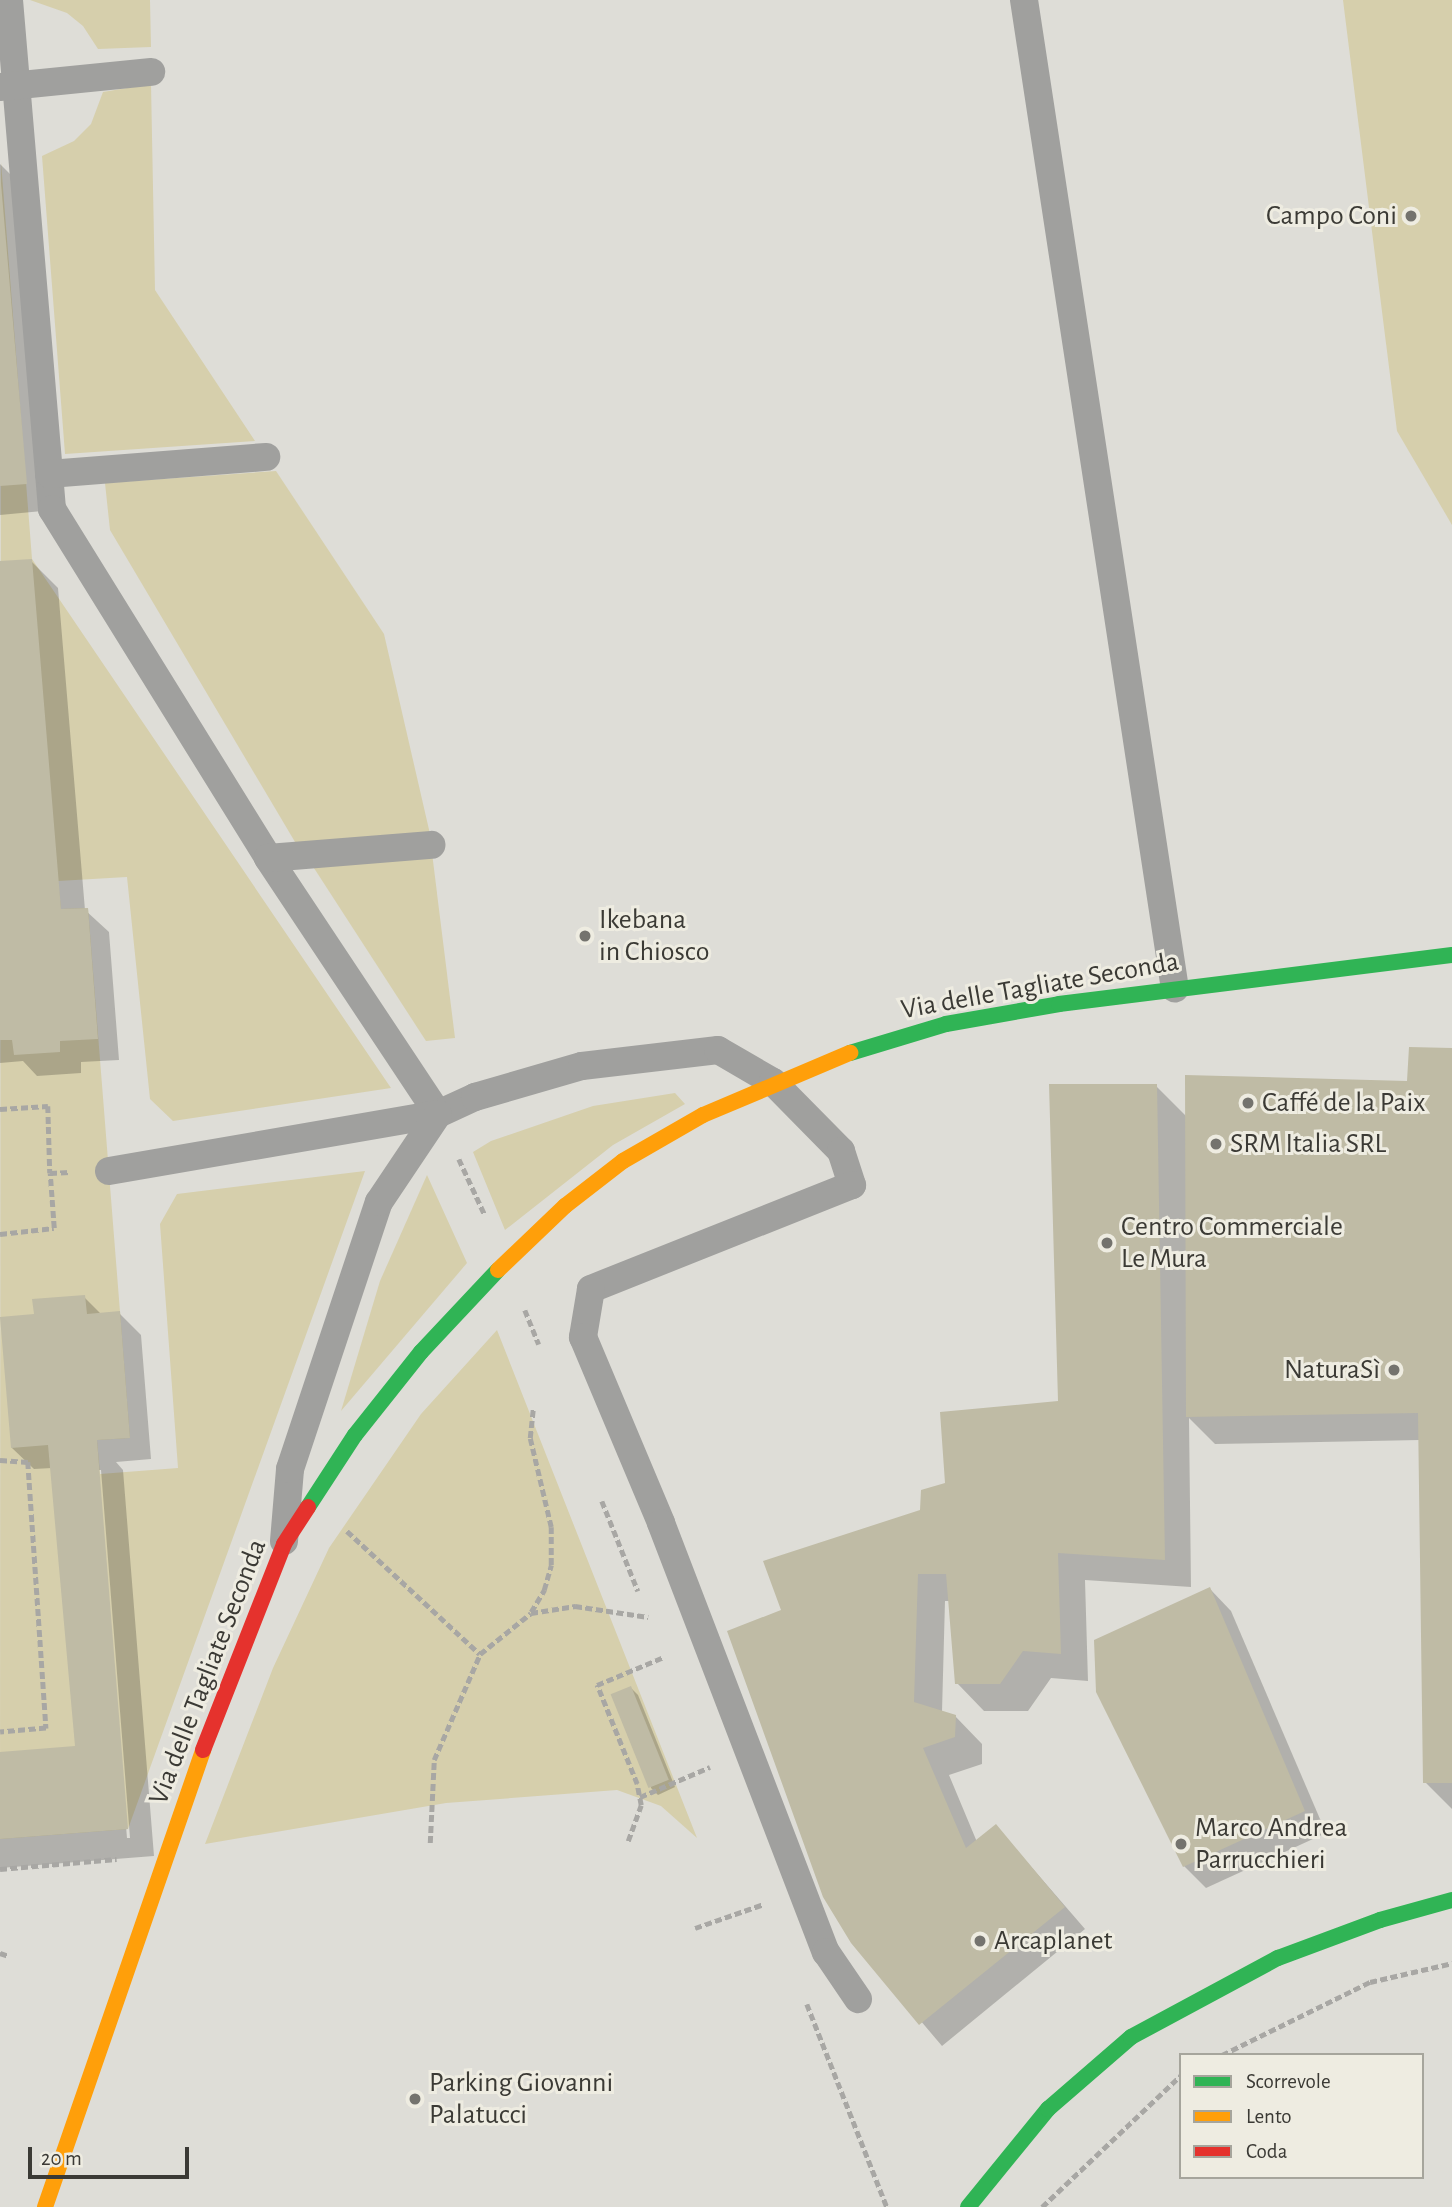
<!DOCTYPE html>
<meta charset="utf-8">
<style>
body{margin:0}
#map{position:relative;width:1452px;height:2207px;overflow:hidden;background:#deddd7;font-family:"Alegreya Sans",sans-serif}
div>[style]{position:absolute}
.green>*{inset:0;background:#d6cfac}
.shadow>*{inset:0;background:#0003}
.building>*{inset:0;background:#bfbba5;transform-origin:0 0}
.path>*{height:4.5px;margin-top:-2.25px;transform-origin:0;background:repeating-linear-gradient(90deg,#a8a7a4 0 7px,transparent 0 10.5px)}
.lane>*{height:28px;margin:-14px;padding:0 14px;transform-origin:14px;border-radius:14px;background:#a0a09e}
.fast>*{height:16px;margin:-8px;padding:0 8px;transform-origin:8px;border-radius:8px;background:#30b455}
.slow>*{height:16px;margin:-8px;padding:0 8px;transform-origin:8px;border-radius:8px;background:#ff9f0a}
.jam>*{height:16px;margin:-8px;padding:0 8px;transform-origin:8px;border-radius:8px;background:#e5322d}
.dots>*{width:19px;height:19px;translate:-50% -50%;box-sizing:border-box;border:4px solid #eeece1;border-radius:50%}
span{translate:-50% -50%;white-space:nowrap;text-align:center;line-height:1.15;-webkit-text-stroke:6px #eeece1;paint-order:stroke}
.poi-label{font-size:28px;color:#3b3a35}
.right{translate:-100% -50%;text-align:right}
.left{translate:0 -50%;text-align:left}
.street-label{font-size:28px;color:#3b3a35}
.legend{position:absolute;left:1179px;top:2053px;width:245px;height:126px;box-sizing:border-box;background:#eeece1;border:2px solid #a6a59c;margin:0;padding:9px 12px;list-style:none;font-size:21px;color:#3b3a35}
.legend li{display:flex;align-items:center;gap:14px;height:35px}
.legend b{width:35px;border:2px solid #a6a59c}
.scale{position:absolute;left:28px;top:2147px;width:161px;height:32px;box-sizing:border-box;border:4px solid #3b3a35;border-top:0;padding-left:9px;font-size:21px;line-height:24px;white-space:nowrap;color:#3b3a35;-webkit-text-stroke:5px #eeece1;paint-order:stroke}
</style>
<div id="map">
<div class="green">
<i style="clip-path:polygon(30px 0,150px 0,151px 47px,98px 49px,83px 26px,67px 13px)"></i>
<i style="clip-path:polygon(1343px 0,1452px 0,1452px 525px,1397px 431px)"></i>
<i style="clip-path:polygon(151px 84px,155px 290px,255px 441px,65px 454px,42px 156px,74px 141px,91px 124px,103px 92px)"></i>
<i style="clip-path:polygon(1px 162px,32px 559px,391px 1088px,173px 1121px,150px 1099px,127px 877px,58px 881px,61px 909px,88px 908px,130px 1438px,97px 1440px,100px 1474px,178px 1468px,160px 1224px,177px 1194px,365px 1171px,128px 1829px,0 1839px)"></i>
<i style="clip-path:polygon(276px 471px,384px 634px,430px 834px,298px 847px,110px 530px,105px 483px)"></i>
<i style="clip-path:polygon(432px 853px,455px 1038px,426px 1041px,312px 865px)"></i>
<i style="clip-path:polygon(675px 1093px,685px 1104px,613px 1145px,505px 1230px,473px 1152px,491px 1141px,593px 1106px)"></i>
<i style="clip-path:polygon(427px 1175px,467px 1263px,341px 1411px,380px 1281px)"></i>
<i style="clip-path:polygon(497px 1330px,697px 1838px,661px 1806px,617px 1790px,446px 1803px,205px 1844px,273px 1668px,329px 1548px,421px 1414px)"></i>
</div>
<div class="shadow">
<i style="clip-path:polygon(0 164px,28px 192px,53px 510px,0 515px)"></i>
<i style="clip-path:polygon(31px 561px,58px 588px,85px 910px,109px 932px,119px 1060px,81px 1062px,81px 1073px,37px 1076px,23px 1061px,0 1063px,0 563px)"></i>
<i style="clip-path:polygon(1452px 1050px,1452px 1809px,1425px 1782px,1420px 1440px,1215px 1444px,1189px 1418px,1191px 1587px,1085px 1580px,1088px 1681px,1051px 1678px,1028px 1711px,984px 1711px,957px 1683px,950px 1601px,945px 1601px,942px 1712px,955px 1716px,982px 1744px,982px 1764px,949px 1775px,977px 1842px,996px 1826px,1085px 1929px,942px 2046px,853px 1941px,783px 1611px,922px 1512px,947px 1485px,1060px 1403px,1156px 1086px,1187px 1117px,1409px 1083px)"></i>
<i style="clip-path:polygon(evenodd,84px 1297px,102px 1315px,119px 1313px,141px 1335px,151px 1459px,116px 1462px,123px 1470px,154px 1856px,0 1868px,0 1754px,77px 1747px,52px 1468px,34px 1469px,12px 1448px,36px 1316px,84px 1297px,97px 1470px,101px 1470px,130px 1838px,127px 1838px,97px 1470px)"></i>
<i style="clip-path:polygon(1210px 1589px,1231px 1611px,1326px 1833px,1206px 1888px,1184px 1866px)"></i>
<i style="clip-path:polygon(631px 1688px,638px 1695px,675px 1787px,658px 1795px,651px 1788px)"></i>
</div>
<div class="building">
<i style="clip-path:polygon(0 172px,27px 484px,0 486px)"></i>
<i style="clip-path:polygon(32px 559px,61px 909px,88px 908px,98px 1039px,60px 1041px,60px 1052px,14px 1055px,12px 1040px,0 1040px,0 561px)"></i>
<i style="clip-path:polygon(1409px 1047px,1452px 1048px,1452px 1783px,1423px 1783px,1418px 1413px,1186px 1417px,1185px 1075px,1407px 1081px)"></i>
<i style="clip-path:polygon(1049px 1084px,1157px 1084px,1165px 1560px,1058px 1553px,1061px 1654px,1023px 1651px,1000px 1684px,955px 1684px,946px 1574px,918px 1574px,914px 1702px,956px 1715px,955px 1737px,923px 1748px,966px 1848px,996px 1824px,1065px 1907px,919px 2025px,851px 1943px,823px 1897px,727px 1631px,781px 1610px,763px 1561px,920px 1510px,921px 1490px,945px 1483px,940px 1412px,1058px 1401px)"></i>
<i style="clip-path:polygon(85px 1295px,87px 1314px,120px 1311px,130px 1438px,97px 1440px,128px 1829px,0 1839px,0 1752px,75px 1746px,48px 1445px,11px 1448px,0 1317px,34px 1314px,32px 1299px)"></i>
<i style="clip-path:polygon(1210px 1587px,1305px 1811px,1183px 1867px,1096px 1692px,1094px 1640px)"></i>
<i style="left:631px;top:1686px;width:101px;height:22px;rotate:68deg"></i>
</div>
<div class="path">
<i style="left:0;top:1109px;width:48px;rotate:-3.6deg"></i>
<i style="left:48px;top:1106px;width:67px;rotate:88.3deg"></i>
<i style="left:50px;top:1173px;width:20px;rotate:-3deg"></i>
<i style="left:459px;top:1159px;width:62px;rotate:65.1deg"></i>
<i style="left:0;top:1234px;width:54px;rotate:-6.3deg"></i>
<i style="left:54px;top:1228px;width:55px;rotate:-94.2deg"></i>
<i style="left:525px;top:1310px;width:37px;rotate:68deg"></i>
<i style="left:0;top:1460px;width:28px;rotate:4deg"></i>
<i style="left:28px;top:1462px;width:267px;rotate:86.1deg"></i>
<i style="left:46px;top:1728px;width:46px;rotate:175deg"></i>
<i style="left:602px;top:1501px;width:97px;rotate:68.2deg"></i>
<i style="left:347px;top:1531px;width:181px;rotate:42.8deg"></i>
<i style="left:531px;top:1612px;width:26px;rotate:-59deg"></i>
<i style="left:544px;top:1590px;width:26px;rotate:-74deg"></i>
<i style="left:551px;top:1565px;width:38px;rotate:-90deg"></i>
<i style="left:551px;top:1527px;width:91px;rotate:-103.3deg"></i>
<i style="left:530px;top:1438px;width:29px;rotate:-84deg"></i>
<i style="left:640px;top:1797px;width:76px;rotate:-23.2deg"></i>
<i style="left:628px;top:1841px;width:38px;rotate:-70deg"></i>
<i style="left:641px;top:1805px;width:21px;rotate:-101deg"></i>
<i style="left:637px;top:1784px;width:107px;rotate:-112deg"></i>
<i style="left:597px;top:1685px;width:73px;rotate:-22.7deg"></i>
<i style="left:430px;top:1843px;width:83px;rotate:-87.2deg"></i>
<i style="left:434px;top:1760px;width:116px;rotate:-66.5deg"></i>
<i style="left:480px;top:1654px;width:65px;rotate:-38.8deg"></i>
<i style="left:531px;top:1613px;width:45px;rotate:-9deg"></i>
<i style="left:575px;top:1606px;width:74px;rotate:8.6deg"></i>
<i style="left:0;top:1869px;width:117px;rotate:-4.9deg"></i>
<i style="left:695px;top:1928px;width:73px;rotate:-19.2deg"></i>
<i style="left:0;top:1953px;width:9px;rotate:18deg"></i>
<i style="left:807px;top:2004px;width:218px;rotate:68.5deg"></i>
<i style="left:1222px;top:2055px;width:165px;rotate:-26.3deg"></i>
<i style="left:1370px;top:1982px;width:84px;rotate:-13deg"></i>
<i style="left:1042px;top:2207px;width:192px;rotate:-43.5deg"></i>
</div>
<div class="lane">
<i style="left:9px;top:0;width:511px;rotate:85.17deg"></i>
<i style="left:52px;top:509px;width:410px;rotate:58.2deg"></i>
<i style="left:268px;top:858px;width:307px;rotate:56.4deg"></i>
<i style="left:1024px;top:0;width:1000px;rotate:81.32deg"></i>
<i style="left:0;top:87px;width:152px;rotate:-5.7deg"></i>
<i style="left:49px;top:474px;width:218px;rotate:-4.5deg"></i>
<i style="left:268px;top:858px;width:164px;rotate:-4.6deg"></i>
<i style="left:109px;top:1171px;width:334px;rotate:-9.8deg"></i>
<i style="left:438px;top:1114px;width:41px;rotate:-24.7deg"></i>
<i style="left:475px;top:1097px;width:111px;rotate:-16.2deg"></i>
<i style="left:582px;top:1066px;width:137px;rotate:-6.7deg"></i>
<i style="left:718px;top:1050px;width:64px;rotate:30.2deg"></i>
<i style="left:773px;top:1082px;width:97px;rotate:45.4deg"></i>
<i style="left:841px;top:1151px;width:36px;rotate:72deg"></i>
<i style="left:852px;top:1185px;width:281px;rotate:158.3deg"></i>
<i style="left:591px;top:1289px;width:49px;rotate:99.5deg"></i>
<i style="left:583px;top:1337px;width:202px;rotate:67.2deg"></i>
<i style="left:661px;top:1523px;width:460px;rotate:69deg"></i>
<i style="left:826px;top:1952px;width:57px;rotate:55.8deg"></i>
<i style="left:284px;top:1541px;width:72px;rotate:-85.2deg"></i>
<i style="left:290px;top:1469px;width:281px;rotate:-71.6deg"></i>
<i style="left:379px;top:1202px;width:106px;rotate:-56.2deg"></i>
</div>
<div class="fast">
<i style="left:850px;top:1053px;width:100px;rotate:-16.8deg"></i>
<i style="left:946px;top:1024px;width:115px;rotate:-10deg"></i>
<i style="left:1059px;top:1004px;width:396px;rotate:-7.1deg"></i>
<i style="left:308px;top:1507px;width:86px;rotate:-56.9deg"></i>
<i style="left:355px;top:1435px;width:106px;rotate:-51.5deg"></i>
<i style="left:421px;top:1352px;width:112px;rotate:-46.8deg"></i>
<i style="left:968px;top:2207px;width:127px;rotate:-50.8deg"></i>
<i style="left:1048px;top:2109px;width:110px;rotate:-40.9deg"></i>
<i style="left:1131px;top:2037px;width:167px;rotate:-28.3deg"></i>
<i style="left:1278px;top:1958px;width:109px;rotate:-20.4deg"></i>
<i style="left:1380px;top:1920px;width:75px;rotate:-15.5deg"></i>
</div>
<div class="slow">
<i style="left:498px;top:1270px;width:93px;rotate:-43.7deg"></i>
<i style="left:565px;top:1206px;width:73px;rotate:-37.8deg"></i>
<i style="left:623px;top:1161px;width:92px;rotate:-29.9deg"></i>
<i style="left:703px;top:1115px;width:160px;rotate:-22.9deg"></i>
<i style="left:45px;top:2207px;width:484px;rotate:-70.9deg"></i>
</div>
<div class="jam">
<i style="left:203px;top:1750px;width:221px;rotate:-68.5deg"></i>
<i style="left:284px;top:1544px;width:44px;rotate:-57deg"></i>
</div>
<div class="dots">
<i style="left:1411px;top:216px;background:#74736e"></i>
<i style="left:585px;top:936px;background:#74736e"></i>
<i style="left:1248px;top:1103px;background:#74736e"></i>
<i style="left:1216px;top:1144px;background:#74736e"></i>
<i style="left:1107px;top:1243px;background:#74736e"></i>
<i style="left:1394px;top:1370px;background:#74736e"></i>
<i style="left:1181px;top:1844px;background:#74736e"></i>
<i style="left:980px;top:1941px;background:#74736e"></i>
<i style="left:415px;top:2099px;background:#74736e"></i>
</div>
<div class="poi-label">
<span class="right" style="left:1397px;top:216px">Campo Coni</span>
<span class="left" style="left:599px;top:936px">Ikebana<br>in Chiosco</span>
<span class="left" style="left:1262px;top:1103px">Caffé de la Paix</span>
<span class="left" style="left:1230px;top:1144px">SRM Italia SRL</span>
<span class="left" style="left:1121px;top:1243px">Centro Commerciale<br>Le Mura</span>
<span class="right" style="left:1380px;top:1370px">NaturaSì</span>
<span class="left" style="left:1195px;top:1844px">Marco Andrea<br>Parrucchieri</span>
<span class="left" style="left:994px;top:1941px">Arcaplanet</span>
<span class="left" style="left:429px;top:2099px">Parking Giovanni<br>Palatucci</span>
</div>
<div class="street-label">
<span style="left:1040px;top:986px;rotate:-10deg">Via delle Tagliate Seconda</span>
<span style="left:208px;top:1672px;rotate:-69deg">Via delle Tagliate Seconda</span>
</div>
<ul class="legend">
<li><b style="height:9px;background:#30b455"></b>Scorrevole</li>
<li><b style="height:9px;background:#ff9f0a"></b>Lento</li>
<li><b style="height:9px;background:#e5322d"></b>Coda</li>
</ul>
<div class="scale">20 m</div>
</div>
